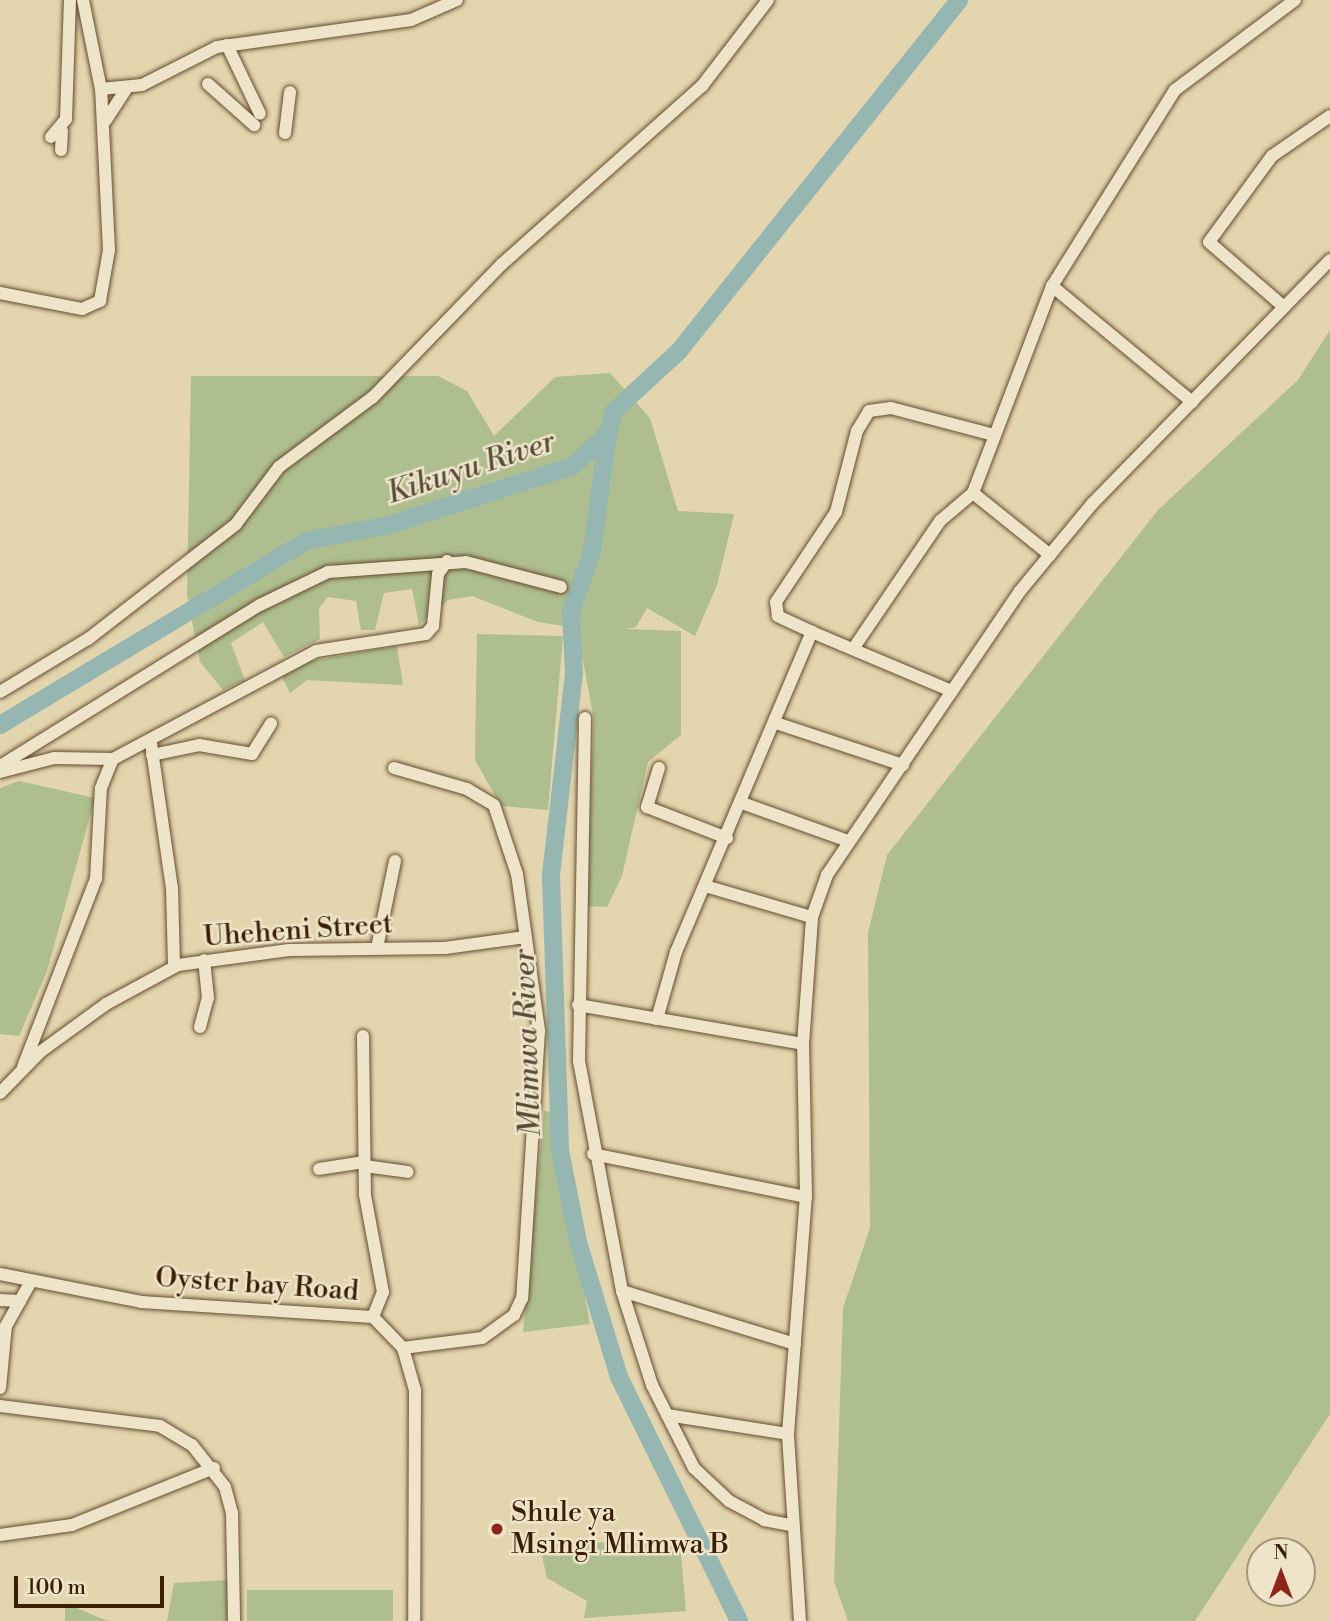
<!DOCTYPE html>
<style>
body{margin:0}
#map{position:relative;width:1330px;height:1621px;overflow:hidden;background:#e3d5ad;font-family:"Libre Bodoni",serif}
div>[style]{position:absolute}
.green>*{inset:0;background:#aebe8e;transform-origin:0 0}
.river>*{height:18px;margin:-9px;padding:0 9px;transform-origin:9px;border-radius:9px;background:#96b7b1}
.roads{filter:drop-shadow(0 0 2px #664c2e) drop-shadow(0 0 2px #664c2e)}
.minor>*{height:12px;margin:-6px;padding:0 6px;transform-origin:6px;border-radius:6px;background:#ede4ca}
.dots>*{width:19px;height:19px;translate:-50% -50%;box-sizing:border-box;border:4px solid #ede4ca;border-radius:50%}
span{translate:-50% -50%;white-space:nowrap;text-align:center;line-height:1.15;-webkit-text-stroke:5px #ede4ca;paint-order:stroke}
.street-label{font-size:28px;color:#3c1f03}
.poi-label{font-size:28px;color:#3c1f03}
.left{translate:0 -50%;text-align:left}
.water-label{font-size:30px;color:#574d37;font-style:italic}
.north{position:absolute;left:1246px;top:1537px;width:70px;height:70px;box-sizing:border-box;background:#ede4ca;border:2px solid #a6957a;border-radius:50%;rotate:0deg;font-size:19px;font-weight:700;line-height:28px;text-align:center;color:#3c1f03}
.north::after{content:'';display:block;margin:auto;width:24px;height:32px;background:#8f2418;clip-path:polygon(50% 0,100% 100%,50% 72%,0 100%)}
.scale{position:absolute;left:14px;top:1576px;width:150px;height:32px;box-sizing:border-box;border:4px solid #3c1f03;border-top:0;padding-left:9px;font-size:21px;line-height:24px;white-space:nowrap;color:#3c1f03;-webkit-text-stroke:5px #ede4ca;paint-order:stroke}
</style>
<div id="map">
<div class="green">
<i style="clip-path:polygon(1330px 330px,1330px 1414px,1195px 1621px,848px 1621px,834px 1581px,843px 1308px,870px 1228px,868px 933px,887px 855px,1158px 510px,1298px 380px)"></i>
<i style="clip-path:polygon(610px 373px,650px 418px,678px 511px,734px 514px,717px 585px,695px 636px,647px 608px,636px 627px,626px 629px,681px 631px,681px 735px,648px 762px,622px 876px,607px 907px,585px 906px,594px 720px,577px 628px,538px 622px,472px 596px,448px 600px,419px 625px,412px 589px,384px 593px,375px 630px,361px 630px,356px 601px,328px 597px,319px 608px,320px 639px,284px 657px,263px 622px,231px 643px,245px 680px,223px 690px,200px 662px,187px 595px,191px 376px,438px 376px,467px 391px,494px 436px,555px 377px)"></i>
<i style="clip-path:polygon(477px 634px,563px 636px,548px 810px,501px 806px,475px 760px)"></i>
<i style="clip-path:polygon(397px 646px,403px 685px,307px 680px,290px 693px,282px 677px,311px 661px)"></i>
<i style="clip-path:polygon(19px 781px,95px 798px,47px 971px,19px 1036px,0 1034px,0 788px)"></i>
<i style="clip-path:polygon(544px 1111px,551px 1112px,590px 1324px,523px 1332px)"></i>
<i style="clip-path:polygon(539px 1542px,680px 1543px,686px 1611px,584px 1618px,587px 1601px,547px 1578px)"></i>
<i style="clip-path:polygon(228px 1580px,227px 1621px,167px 1621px,174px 1583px)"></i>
<i style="left:393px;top:1590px;width:31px;height:146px;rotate:90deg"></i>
<i style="clip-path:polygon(65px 1603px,105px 1620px,111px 1621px,65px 1621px)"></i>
</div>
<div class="river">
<i style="left:608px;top:433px;width:119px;rotate:97.7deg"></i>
<i style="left:592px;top:551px;width:65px;rotate:109deg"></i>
<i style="left:571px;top:612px;width:61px;rotate:87.2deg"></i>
<i style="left:574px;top:673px;width:204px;rotate:96.5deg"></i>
<i style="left:551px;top:876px;width:274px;rotate:88.1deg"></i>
<i style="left:560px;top:1150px;width:94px;rotate:78.9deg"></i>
<i style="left:578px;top:1242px;width:141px;rotate:73.1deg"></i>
<i style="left:619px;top:1377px;width:272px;rotate:63.8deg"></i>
<i style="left:0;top:725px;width:357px;rotate:-31deg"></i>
<i style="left:306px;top:541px;width:86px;rotate:-10.8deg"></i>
<i style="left:390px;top:525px;width:192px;rotate:-17.9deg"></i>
<i style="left:573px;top:466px;width:48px;rotate:-43.3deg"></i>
<i style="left:608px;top:433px;width:23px;rotate:-75deg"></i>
<i style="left:614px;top:411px;width:88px;rotate:-42.7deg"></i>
<i style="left:679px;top:351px;width:449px;rotate:-51.4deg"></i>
</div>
<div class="roads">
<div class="minor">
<i style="left:83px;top:0;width:91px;rotate:78.6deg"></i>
<i style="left:227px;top:45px;width:76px;rotate:64.4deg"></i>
<i style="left:208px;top:84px;width:62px;rotate:41.7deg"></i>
<i style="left:106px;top:120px;width:38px;rotate:-57deg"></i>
<i style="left:285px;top:133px;width:41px;rotate:-83deg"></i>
<i style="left:51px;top:137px;width:23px;rotate:-50deg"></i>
<i style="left:66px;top:119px;width:119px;rotate:-88.1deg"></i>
<i style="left:61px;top:150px;width:19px;rotate:-87deg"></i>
<i style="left:1052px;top:286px;width:182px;rotate:39.6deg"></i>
<i style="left:0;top:293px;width:84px;rotate:11deg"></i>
<i style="left:82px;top:309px;width:20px;rotate:-24deg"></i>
<i style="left:100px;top:301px;width:52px;rotate:-80deg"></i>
<i style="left:109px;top:250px;width:161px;rotate:-92.8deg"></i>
<i style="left:101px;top:89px;width:41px;rotate:-5.6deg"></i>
<i style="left:142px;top:85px;width:84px;rotate:-26.9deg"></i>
<i style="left:217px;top:47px;width:196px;rotate:-7.9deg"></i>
<i style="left:411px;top:20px;width:50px;rotate:-23.5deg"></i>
<i style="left:1284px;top:307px;width:99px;rotate:-139.1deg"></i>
<i style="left:1209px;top:242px;width:107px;rotate:-53.8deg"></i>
<i style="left:1272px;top:156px;width:70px;rotate:-34.6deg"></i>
<i style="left:973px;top:493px;width:99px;rotate:38.8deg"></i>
<i style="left:812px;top:632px;width:38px;rotate:-155deg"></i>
<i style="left:778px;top:616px;width:14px;rotate:-98deg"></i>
<i style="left:776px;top:602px;width:108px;rotate:-56.3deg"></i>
<i style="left:836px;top:512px;width:84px;rotate:-75.5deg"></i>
<i style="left:857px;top:431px;width:23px;rotate:-59deg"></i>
<i style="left:869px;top:411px;width:22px;rotate:-8deg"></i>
<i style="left:891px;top:408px;width:106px;rotate:14.7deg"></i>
<i style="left:853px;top:649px;width:155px;rotate:-55.8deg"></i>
<i style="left:940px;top:521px;width:43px;rotate:-40.3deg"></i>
<i style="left:973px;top:493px;width:222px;rotate:-69.1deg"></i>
<i style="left:1052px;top:286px;width:231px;rotate:-57.9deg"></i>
<i style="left:1175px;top:90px;width:150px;rotate:-36.9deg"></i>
<i style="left:0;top:692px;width:103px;rotate:-31.1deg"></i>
<i style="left:88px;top:639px;width:187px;rotate:-37.8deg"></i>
<i style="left:236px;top:524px;width:71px;rotate:-53deg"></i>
<i style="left:279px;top:467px;width:117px;rotate:-36.7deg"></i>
<i style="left:373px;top:397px;width:185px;rotate:-45.9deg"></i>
<i style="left:502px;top:264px;width:268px;rotate:-41.7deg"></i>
<i style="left:702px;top:86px;width:108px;rotate:-52.5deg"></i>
<i style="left:585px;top:718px;width:343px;rotate:91deg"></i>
<i style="left:579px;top:1061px;width:234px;rotate:79.4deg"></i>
<i style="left:622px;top:1291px;width:99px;rotate:72.3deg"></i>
<i style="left:652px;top:1385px;width:93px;rotate:63.2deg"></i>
<i style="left:694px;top:1468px;width:48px;rotate:43.3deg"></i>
<i style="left:729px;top:1501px;width:40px;rotate:28deg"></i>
<i style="left:764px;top:1520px;width:26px;rotate:11deg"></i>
<i style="left:776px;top:723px;width:134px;rotate:18.3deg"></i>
<i style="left:151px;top:743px;width:147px;rotate:81.8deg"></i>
<i style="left:172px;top:888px;width:78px;rotate:88.5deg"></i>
<i style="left:152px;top:755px;width:48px;rotate:-12deg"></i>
<i style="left:199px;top:745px;width:54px;rotate:9.6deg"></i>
<i style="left:252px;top:754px;width:36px;rotate:-58deg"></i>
<i style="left:0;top:766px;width:306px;rotate:-31.8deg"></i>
<i style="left:260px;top:605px;width:76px;rotate:-25.9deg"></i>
<i style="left:328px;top:572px;width:138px;rotate:-4.1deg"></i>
<i style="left:466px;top:562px;width:98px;rotate:14.7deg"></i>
<i style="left:394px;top:768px;width:76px;rotate:16deg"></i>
<i style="left:467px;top:789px;width:31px;rotate:31deg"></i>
<i style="left:494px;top:805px;width:73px;rotate:71.6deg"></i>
<i style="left:517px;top:874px;width:159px;rotate:82deg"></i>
<i style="left:539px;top:1031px;width:268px;rotate:93.6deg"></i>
<i style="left:522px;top:1298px;width:19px;rotate:115deg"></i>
<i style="left:514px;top:1315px;width:39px;rotate:144deg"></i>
<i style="left:482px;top:1338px;width:80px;rotate:172.8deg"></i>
<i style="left:659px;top:768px;width:41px;rotate:107.1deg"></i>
<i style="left:647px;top:807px;width:86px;rotate:21.2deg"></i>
<i style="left:0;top:772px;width:56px;rotate:-14.5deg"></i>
<i style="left:54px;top:758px;width:59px;rotate:1deg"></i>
<i style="left:113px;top:759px;width:230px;rotate:-28deg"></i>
<i style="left:316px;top:651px;width:111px;rotate:-8.8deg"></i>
<i style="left:426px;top:634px;width:11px;rotate:-49deg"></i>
<i style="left:433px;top:626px;width:52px;rotate:-84.5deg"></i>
<i style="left:438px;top:574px;width:16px;rotate:-55deg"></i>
<i style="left:742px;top:803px;width:113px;rotate:19.7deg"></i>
<i style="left:705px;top:886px;width:111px;rotate:16.2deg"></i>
<i style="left:377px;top:948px;width:89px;rotate:-78.3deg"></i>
<i style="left:578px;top:1005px;width:228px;rotate:9.8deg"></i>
<i style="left:657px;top:1019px;width:70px;rotate:-74.2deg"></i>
<i style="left:676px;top:952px;width:348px;rotate:-67deg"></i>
<i style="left:812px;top:632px;width:152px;rotate:22.9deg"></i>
<i style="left:200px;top:1027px;width:30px;rotate:-75deg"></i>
<i style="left:208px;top:998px;width:38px;rotate:-96deg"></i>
<i style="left:363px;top:1036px;width:159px;rotate:89.3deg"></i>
<i style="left:365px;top:1195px;width:99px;rotate:79.5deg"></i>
<i style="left:383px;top:1292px;width:27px;rotate:112deg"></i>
<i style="left:23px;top:1067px;width:202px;rotate:-68.8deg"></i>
<i style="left:96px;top:879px;width:91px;rotate:-86.9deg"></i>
<i style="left:101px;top:788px;width:31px;rotate:-68deg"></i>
<i style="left:0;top:1093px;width:57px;rotate:-45.7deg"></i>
<i style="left:40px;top:1052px;width:82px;rotate:-36deg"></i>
<i style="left:106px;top:1004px;width:82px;rotate:-28.4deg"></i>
<i style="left:178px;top:965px;width:112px;rotate:-7.7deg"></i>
<i style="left:289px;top:950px;width:156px;rotate:-0.7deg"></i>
<i style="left:445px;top:948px;width:81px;rotate:-7.8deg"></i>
<i style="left:593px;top:1154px;width:217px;rotate:11.4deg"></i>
<i style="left:365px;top:1166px;width:43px;rotate:7.9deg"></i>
<i style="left:319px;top:1169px;width:46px;rotate:-8.8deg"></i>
<i style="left:0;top:1274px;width:144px;rotate:11.2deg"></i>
<i style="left:141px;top:1302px;width:232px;rotate:3.7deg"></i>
<i style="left:373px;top:1317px;width:43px;rotate:45.9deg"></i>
<i style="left:403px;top:1348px;width:44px;rotate:74.1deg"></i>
<i style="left:415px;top:1390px;width:231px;rotate:90.2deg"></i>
<i style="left:622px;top:1291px;width:181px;rotate:17deg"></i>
<i style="left:0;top:1300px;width:20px;rotate:3deg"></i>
<i style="left:0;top:1388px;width:62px;rotate:-84.5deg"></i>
<i style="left:6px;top:1326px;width:49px;rotate:-60.8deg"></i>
<i style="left:0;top:1406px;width:161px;rotate:7.1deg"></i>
<i style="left:160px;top:1426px;width:37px;rotate:31deg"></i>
<i style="left:192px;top:1445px;width:53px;rotate:51.8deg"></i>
<i style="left:225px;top:1487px;width:27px;rotate:75deg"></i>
<i style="left:232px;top:1513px;width:108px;rotate:88.9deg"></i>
<i style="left:667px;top:1415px;width:122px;rotate:8.9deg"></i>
<i style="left:0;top:1535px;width:73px;rotate:-7.9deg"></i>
<i style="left:72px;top:1525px;width:153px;rotate:-21.9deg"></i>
<i style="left:800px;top:1621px;width:187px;rotate:-93.7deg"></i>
<i style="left:788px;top:1434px;width:238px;rotate:-85.7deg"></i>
<i style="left:806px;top:1197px;width:153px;rotate:-91.1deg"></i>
<i style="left:803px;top:1044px;width:127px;rotate:-85.9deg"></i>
<i style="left:812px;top:917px;width:45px;rotate:-70.3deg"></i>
<i style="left:827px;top:875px;width:343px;rotate:-55.8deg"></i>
<i style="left:1020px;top:591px;width:113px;rotate:-50.4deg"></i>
<i style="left:1092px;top:504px;width:341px;rotate:-45.7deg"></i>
</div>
</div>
<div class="dots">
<i style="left:497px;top:1529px;background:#8f2418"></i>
</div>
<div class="street-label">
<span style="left:298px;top:931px;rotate:-4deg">Uheheni Street</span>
<span style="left:257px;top:1285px;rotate:4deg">Oyster bay Road</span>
</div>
<div class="poi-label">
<span class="left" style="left:511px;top:1529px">Shule ya<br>Msingi Mlimwa B</span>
</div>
<div class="water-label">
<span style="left:471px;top:468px;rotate:-18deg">Kikuyu River</span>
<span style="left:528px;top:1043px;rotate:-92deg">Mlimwa River</span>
</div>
<div class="north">N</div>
<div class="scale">100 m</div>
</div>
